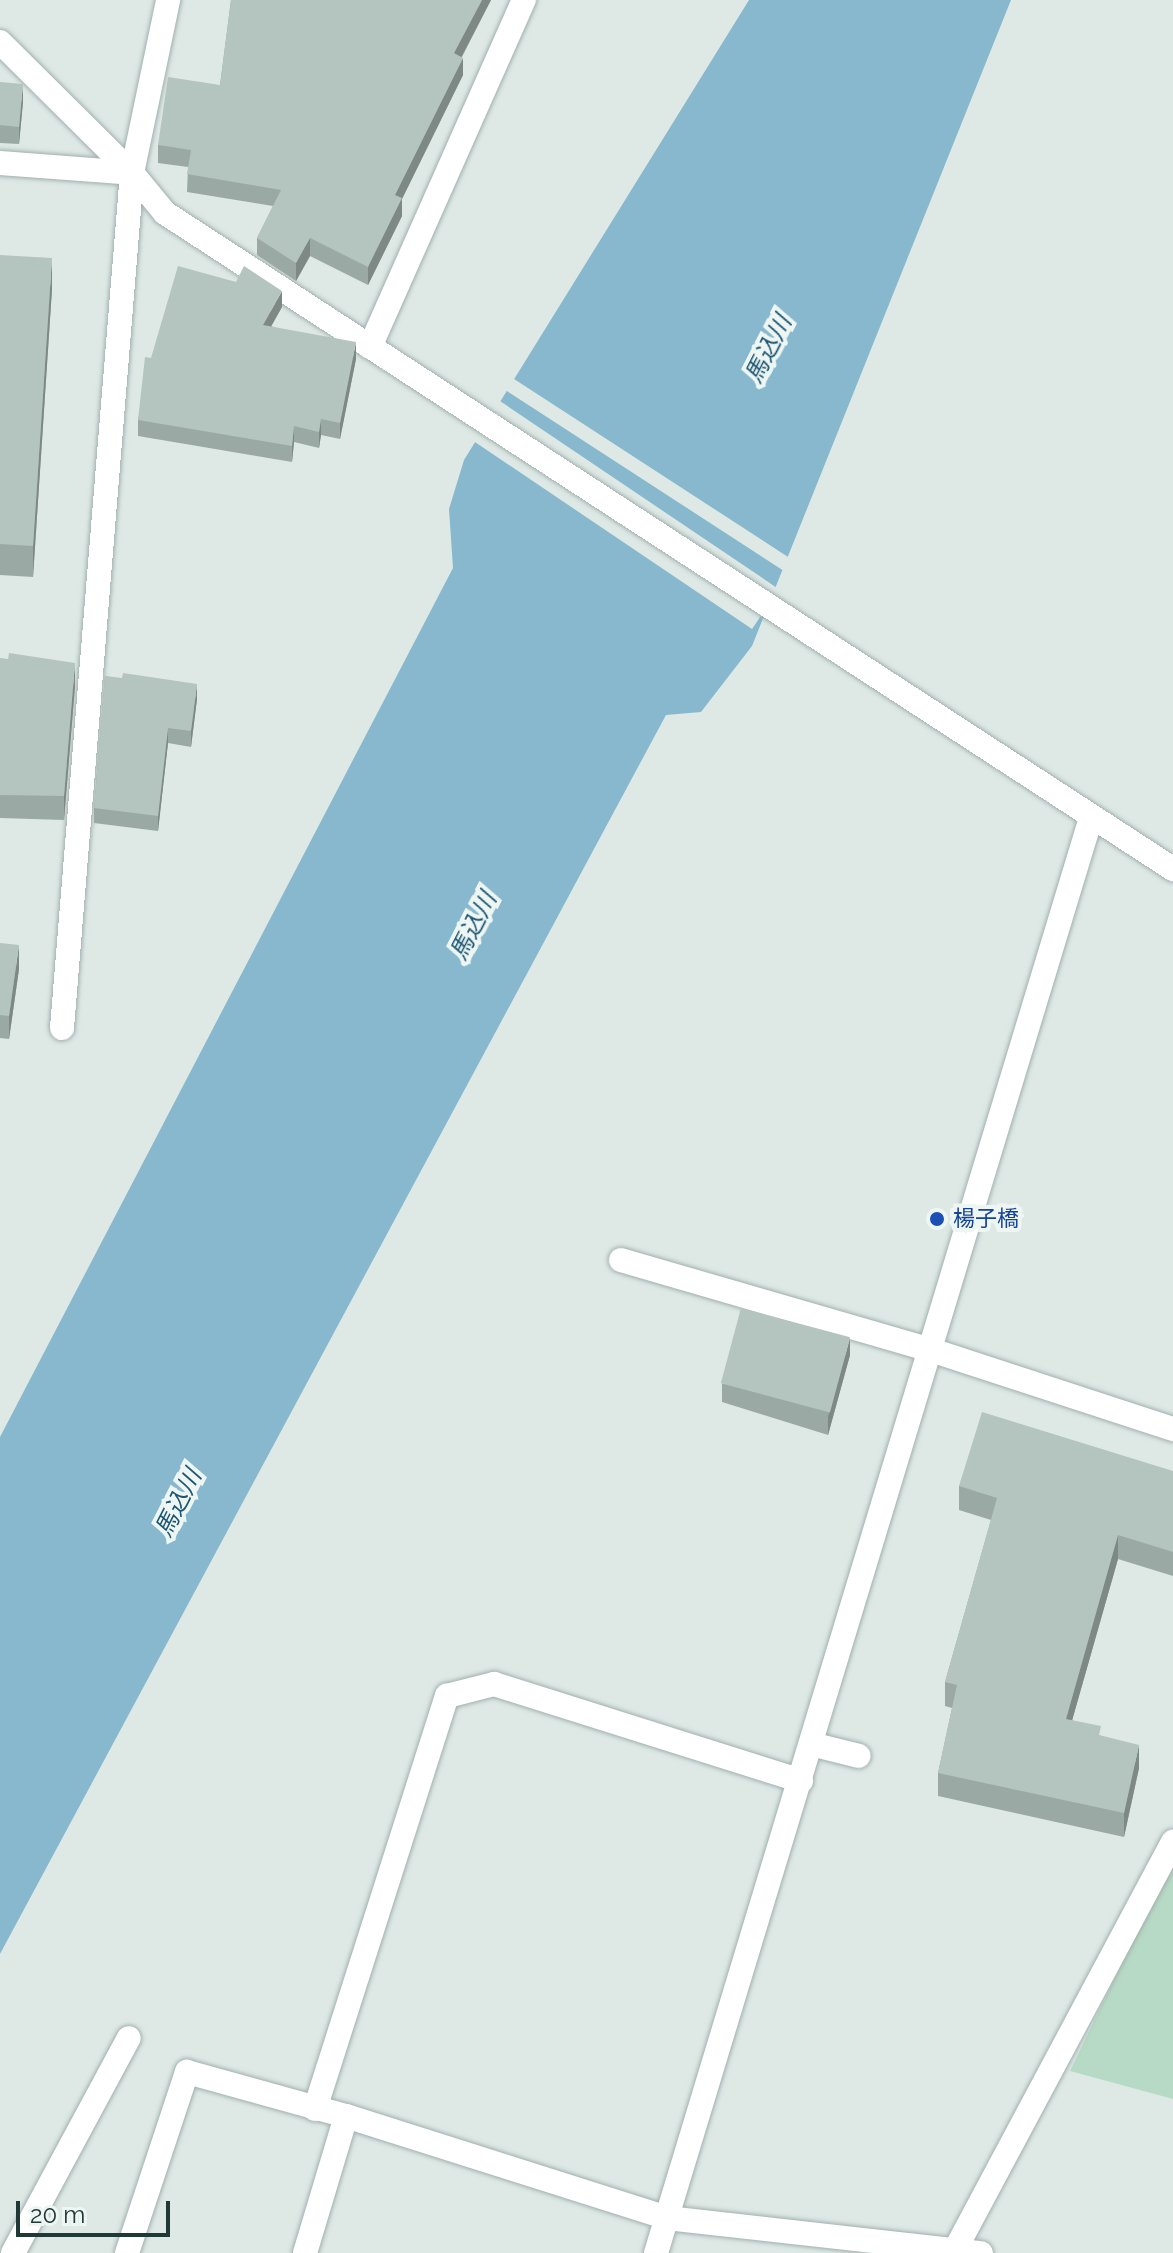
<!DOCTYPE html>
<meta charset="utf-8">
<style>
body{margin:0}
#map{position:relative;width:1173px;height:2253px;overflow:hidden;background:#dee9e6;font-family:Raleway,"Noto Sans JP",sans-serif}
div>[style]{position:absolute}
.green>*{inset:0;background:#b7dac6}
.water>*{inset:0;background:#87b8cd}
.pier>*{inset:0;background:#dee9e6;transform-origin:0 0}
.roads{filter:drop-shadow(0 0 2px #a1b0ae) drop-shadow(0 0 2px #a1b0ae)}
.service>*{height:24px;margin:-12px;padding:0 12px;transform-origin:12px;border-radius:12px;background:#fff}
.minor>*{height:24px;margin:-12px;padding:0 12px;transform-origin:12px;border-radius:12px;background:#fff}
.wall>*{inset:0;background:#9ba9a4}
.shaded-wall>*{inset:0;background:#7e8986}
.building>*{inset:0;background:#b4c4bf;transform-origin:0 0}
.dots>*{width:22px;height:22px;translate:-50% -50%;box-sizing:border-box;border:4px solid #eef6f4;border-radius:50%}
span{translate:-50% -50%;white-space:nowrap;text-align:center;line-height:1.15;-webkit-text-stroke:8px #eef6f4;paint-order:stroke}
.transit-label{font-size:22px;color:#164399}
.left{translate:0 -50%;text-align:left}
.water-label{font-size:24px;color:#1d5672;font-style:italic}
.scale{position:absolute;left:16px;top:2201px;width:154px;height:36px;box-sizing:border-box;border:4px solid #203836;border-top:0;padding-left:10px;font-size:24px;line-height:28px;white-space:nowrap;color:#203836;-webkit-text-stroke:6px #eef6f4;paint-order:stroke}
</style>
<div id="map">
<div class="green">
<i style="clip-path:polygon(1173px 1857px,1173px 2099px,1070px 2071px)"></i>
</div>
<div class="water">
<i style="clip-path:polygon(749px 0,1011px 0,752px 646px,701px 712px,666px 715px,0 1954px,0 1437px,453px 568px,449px 509px,464px 460px)"></i>
</div>
<div class="pier">
<i style="left:511px;top:377px;width:335px;height:14px;rotate:33deg"></i>
<i style="left:497px;top:399px;width:340px;height:48px;rotate:34deg"></i>
</div>
<div class="roads">
<div class="service">
<i style="left:811px;top:1744px;width:49px;rotate:14deg"></i>
</div>
<div class="minor">
<i style="left:0;top:42px;width:186px;rotate:44.8deg"></i>
<i style="left:132px;top:173px;width:52px;rotate:50.5deg"></i>
<i style="left:165px;top:213px;width:1203px;rotate:33.06deg"></i>
<i style="left:0;top:163px;width:132px;rotate:4.3deg"></i>
<i style="left:370px;top:347px;width:380px;rotate:-66.1deg"></i>
<i style="left:62px;top:1028px;width:858px;rotate:-85.32deg"></i>
<i style="left:132px;top:173px;width:177px;rotate:-78.2deg"></i>
<i style="left:621px;top:1260px;width:320px;rotate:16.2deg"></i>
<i style="left:928px;top:1349px;width:258px;rotate:18.1deg"></i>
<i style="left:315px;top:2109px;width:434px;rotate:-72.3deg"></i>
<i style="left:447px;top:1696px;width:49px;rotate:-14.3deg"></i>
<i style="left:494px;top:1684px;width:322px;rotate:17.5deg"></i>
<i style="left:955px;top:2250px;width:463px;rotate:-61.9deg"></i>
<i style="left:13px;top:2253px;width:244px;rotate:-61.7deg"></i>
<i style="left:127px;top:2253px;width:191px;rotate:-71.7deg"></i>
<i style="left:187px;top:2072px;width:165px;rotate:15.5deg"></i>
<i style="left:346px;top:2116px;width:337px;rotate:17.6deg"></i>
<i style="left:667px;top:2218px;width:316px;rotate:6.4deg"></i>
<i style="left:305px;top:2253px;width:143px;rotate:-73.3deg"></i>
<i style="left:656px;top:2253px;width:1499px;rotate:-73.14deg"></i>
</div>
</div>
<div class="wall">
<i style="clip-path:polygon(231px 0,491px 0,462px 57px,463px 75px,402px 199px,402px 216px,368px 285px,310px 256px,296px 281px,257px 255px,257px 238px,273px 206px,187px 192px,188px 167px,158px 163px,158px 145px,220px 85px)"></i>
<i style="clip-path:polygon(0 82px,23px 102px,19px 144px,0 143px)"></i>
<i style="clip-path:polygon(0 255px,52px 289px,33px 577px,0 575px)"></i>
<i style="clip-path:polygon(282px 307px,271px 326px,356px 359px,340px 439px,321px 435px,319px 448px,294px 442px,292px 462px,138px 436px,138px 420px,151px 358px)"></i>
<i style="clip-path:polygon(0 658px,75px 686px,64px 820px,0 818px)"></i>
<i style="clip-path:polygon(105px 676px,197px 699px,191px 747px,168px 743px,158px 831px,94px 823px,94px 808px)"></i>
<i style="clip-path:polygon(0 943px,19px 969px,9px 1039px,0 1038px)"></i>
<i style="clip-path:polygon(850px 1355px,828px 1435px,722px 1402px,722px 1384px)"></i>
<i style="clip-path:polygon(1173px 1471px,1173px 1576px,1118px 1559px,1072px 1720px,1101px 1736px,1139px 1768px,1124px 1837px,938px 1796px,938px 1773px,952px 1708px,945px 1706px,945px 1682px,991px 1520px,959px 1510px,959px 1486px)"></i>
</div>
<div class="shaded-wall">
<i style="clip-path:polygon(482px 0,491px 0,454px 71px,454px 53px)"></i>
<i style="clip-path:polygon(463px 58px,463px 75px,402px 199px,402px 216px,368px 285px,368px 267px,395px 195px)"></i>
<i style="clip-path:polygon(23px 84px,23px 102px,19px 144px,19px 127px)"></i>
<i style="clip-path:polygon(310px 238px,310px 256px,296px 281px,296px 263px)"></i>
<i style="clip-path:polygon(52px 258px,52px 289px,33px 577px,33px 546px)"></i>
<i style="clip-path:polygon(282px 291px,282px 307px,263px 341px,263px 325px)"></i>
<i style="clip-path:polygon(356px 342px,356px 359px,340px 439px,340px 423px)"></i>
<i style="clip-path:polygon(321px 419px,321px 435px,319px 448px,319px 432px)"></i>
<i style="clip-path:polygon(294px 426px,294px 442px,292px 462px,292px 446px)"></i>
<i style="clip-path:polygon(75px 663px,75px 686px,64px 820px,64px 796px)"></i>
<i style="clip-path:polygon(197px 684px,197px 699px,191px 747px,191px 731px)"></i>
<i style="clip-path:polygon(168px 728px,168px 743px,158px 831px,158px 816px)"></i>
<i style="clip-path:polygon(19px 945px,19px 969px,9px 1039px,9px 1016px)"></i>
<i style="clip-path:polygon(850px 1338px,850px 1355px,828px 1435px,828px 1417px)"></i>
<i style="clip-path:polygon(1118px 1535px,1118px 1559px,1066px 1742px,1066px 1719px)"></i>
<i style="clip-path:polygon(1139px 1745px,1139px 1768px,1124px 1837px,1124px 1813px)"></i>
</div>
<div class="building">
<i style="clip-path:polygon(231px 0,482px 0,454px 53px,463px 58px,395px 195px,402px 198px,368px 267px,310px 238px,296px 263px,257px 238px,281px 190px,187px 174px,191px 150px,158px 145px,168px 77px,220px 85px)"></i>
<i style="clip-path:polygon(0 82px,23px 84px,19px 127px,0 125px)"></i>
<i style="clip-path:polygon(0 255px,52px 258px,33px 546px,0 544px)"></i>
<i style="clip-path:polygon(178px 266px,236px 282px,244px 266px,282px 291px,263px 325px,356px 342px,340px 423px,321px 419px,319px 432px,294px 426px,292px 446px,138px 420px,145px 357px,151px 358px)"></i>
<i style="clip-path:polygon(9px 653px,75px 663px,64px 796px,0 795px,0 658px,8px 659px)"></i>
<i style="clip-path:polygon(123px 673px,197px 684px,191px 731px,168px 728px,158px 816px,94px 808px,105px 676px,122px 678px)"></i>
<i style="clip-path:polygon(0 943px,19px 945px,9px 1016px,0 1015px)"></i>
<i style="left:741px;top:1308px;width:113px;height:78px;rotate:15deg"></i>
<i style="clip-path:polygon(982px 1412px,1173px 1471px,1173px 1552px,1118px 1535px,1066px 1719px,1101px 1726px,1099px 1735px,1139px 1745px,1124px 1813px,938px 1773px,957px 1685px,945px 1682px,997px 1498px,959px 1486px)"></i>
</div>
<div class="dots">
<i style="left:937px;top:1219px;background:#1a4fb4"></i>
</div>
<div class="transit-label">
<span class="left" style="left:953px;top:1219px">楊子橋</span>
</div>
<div class="water-label">
<span style="left:768px;top:349px;rotate:-63deg">馬込川</span>
<span style="left:473px;top:926px;rotate:-63deg">馬込川</span>
<span style="left:178px;top:1503px;rotate:-63deg">馬込川</span>
</div>
<div class="scale">20 m</div>
</div>
